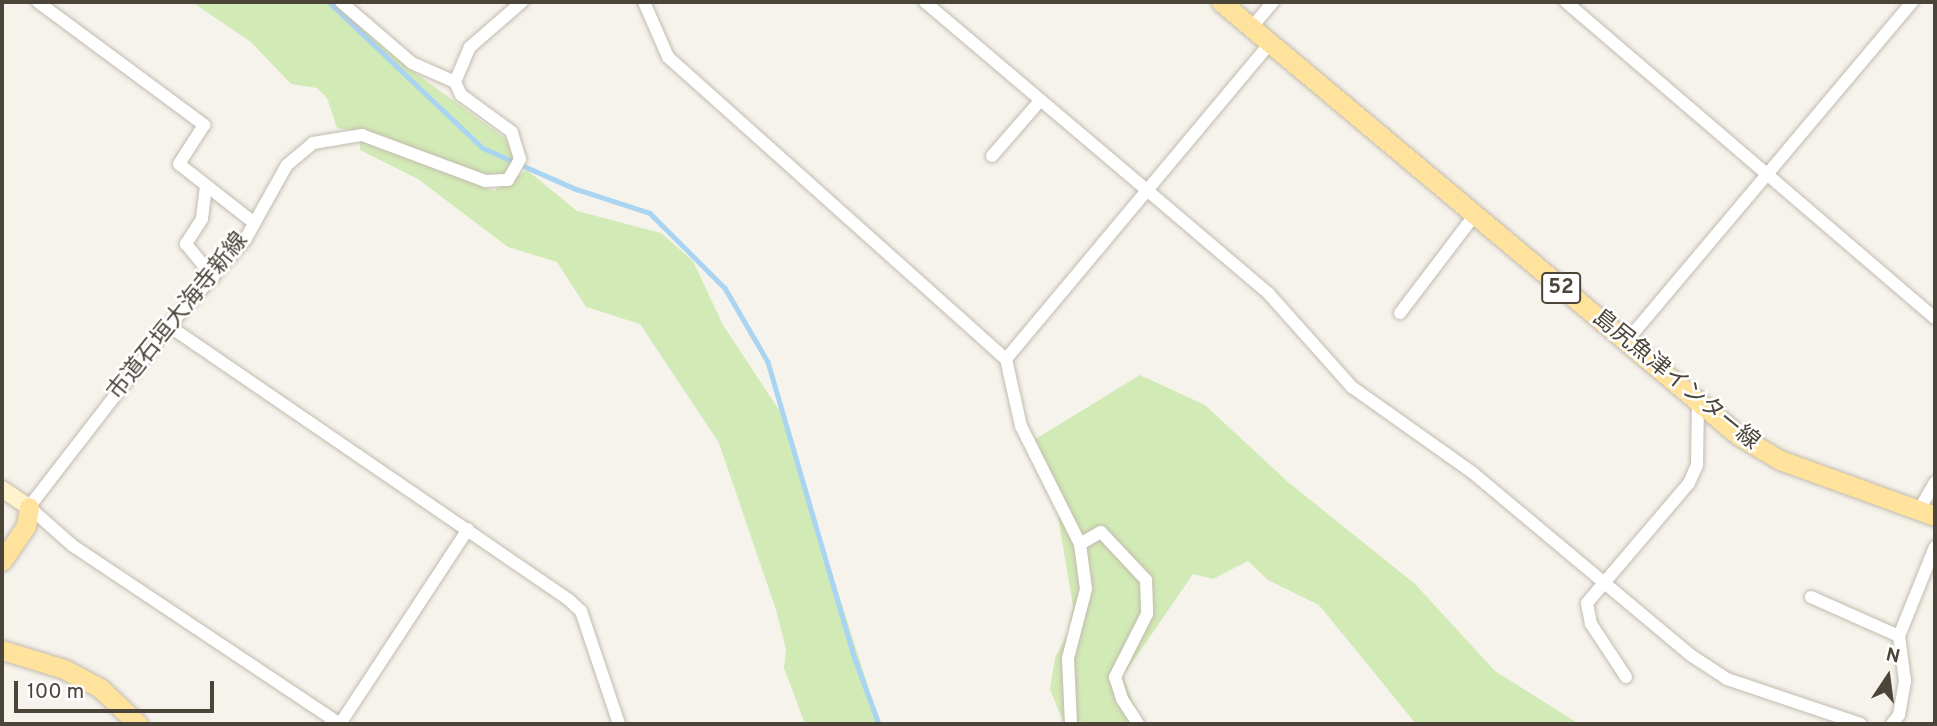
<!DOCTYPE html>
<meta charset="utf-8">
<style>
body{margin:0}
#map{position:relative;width:1937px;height:726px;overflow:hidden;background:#f6f3ec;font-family:Overpass,"Noto Sans JP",sans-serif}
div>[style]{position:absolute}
.green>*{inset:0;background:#d2eab5}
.stream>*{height:4.5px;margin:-2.25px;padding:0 2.25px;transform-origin:2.25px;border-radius:2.25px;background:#a9d4f2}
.roads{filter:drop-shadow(0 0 2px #c2bbae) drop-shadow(0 0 2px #c2bbae)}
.minor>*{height:12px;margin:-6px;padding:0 6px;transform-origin:6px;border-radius:6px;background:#fff}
.secondary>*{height:16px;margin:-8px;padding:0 8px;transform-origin:8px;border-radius:8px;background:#fff3cd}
.primary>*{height:19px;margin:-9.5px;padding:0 9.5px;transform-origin:9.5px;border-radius:9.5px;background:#ffe39c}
span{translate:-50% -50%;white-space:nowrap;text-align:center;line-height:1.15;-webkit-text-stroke:5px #fff;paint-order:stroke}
.shield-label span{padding:2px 5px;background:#fff;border:2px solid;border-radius:5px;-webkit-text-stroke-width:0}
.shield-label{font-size:21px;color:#4b4439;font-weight:700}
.street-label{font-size:23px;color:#4b4439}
.frame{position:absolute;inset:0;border:4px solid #4b4439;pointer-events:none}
.north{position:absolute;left:1853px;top:642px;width:70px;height:70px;-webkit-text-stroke:5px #fff;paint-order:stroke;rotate:13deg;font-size:19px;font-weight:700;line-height:28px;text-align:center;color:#4b4439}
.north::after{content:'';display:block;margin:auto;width:24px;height:32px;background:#4b4439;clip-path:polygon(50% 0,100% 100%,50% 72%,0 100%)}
.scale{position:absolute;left:14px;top:681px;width:200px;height:32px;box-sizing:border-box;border:4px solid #4b4439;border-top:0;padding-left:9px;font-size:21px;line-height:24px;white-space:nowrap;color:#4b4439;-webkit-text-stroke:5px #fff;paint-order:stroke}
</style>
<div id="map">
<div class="green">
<i style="clip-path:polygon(192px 2px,336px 2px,406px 66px,506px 139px,514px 160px,507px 176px,487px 177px,378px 134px,337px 128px,327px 98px,317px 88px,291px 84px,251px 42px)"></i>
<i style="clip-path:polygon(360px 141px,494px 191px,527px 170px,577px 211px,661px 233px,693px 261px,723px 325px,781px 413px,880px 724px,805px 724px,784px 668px,786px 649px,776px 610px,719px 443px,640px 324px,586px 307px,557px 262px,508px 247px,418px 179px,360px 150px)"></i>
<i style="clip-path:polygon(1140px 375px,1205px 405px,1288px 482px,1415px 584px,1495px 671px,1579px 724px,1416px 724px,1319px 605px,1268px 580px,1248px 561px,1213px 579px,1193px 574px,1123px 676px,1142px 724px,1064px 724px,1050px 689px,1055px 658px,1068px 633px,1073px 606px,1051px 475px,1034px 440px)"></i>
</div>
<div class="stream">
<i style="left:329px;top:2px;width:212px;rotate:43.5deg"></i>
<i style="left:483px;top:148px;width:102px;rotate:23.8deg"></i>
<i style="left:576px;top:189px;width:78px;rotate:18deg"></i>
<i style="left:650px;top:213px;width:106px;rotate:45deg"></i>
<i style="left:725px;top:288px;width:86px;rotate:59.8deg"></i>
<i style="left:768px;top:362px;width:306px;rotate:73.7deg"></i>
<i style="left:854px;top:656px;width:72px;rotate:69.8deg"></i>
</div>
<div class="roads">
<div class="minor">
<i style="left:38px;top:2px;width:207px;rotate:36.5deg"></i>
<i style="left:204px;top:125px;width:46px;rotate:122.7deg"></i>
<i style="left:179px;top:164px;width:94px;rotate:38.1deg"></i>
<i style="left:341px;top:2px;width:94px;rotate:40.7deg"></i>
<i style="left:412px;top:63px;width:47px;rotate:23.8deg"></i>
<i style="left:644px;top:2px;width:60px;rotate:66.4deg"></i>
<i style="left:668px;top:57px;width:453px;rotate:41.8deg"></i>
<i style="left:1006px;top:359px;width:69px;rotate:77.4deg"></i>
<i style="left:1021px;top:426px;width:132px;rotate:63.4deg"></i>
<i style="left:1080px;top:544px;width:45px;rotate:82.4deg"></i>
<i style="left:1086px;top:589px;width:71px;rotate:104.6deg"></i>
<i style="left:1068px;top:658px;width:66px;rotate:87.4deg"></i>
<i style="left:925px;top:2px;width:451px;rotate:40.3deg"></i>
<i style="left:1269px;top:294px;width:125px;rotate:48.3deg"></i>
<i style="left:1352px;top:387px;width:148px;rotate:35.4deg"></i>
<i style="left:1473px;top:473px;width:285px;rotate:39.9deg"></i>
<i style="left:1692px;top:656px;width:42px;rotate:33.3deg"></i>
<i style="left:1727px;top:679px;width:141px;rotate:18.6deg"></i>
<i style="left:1566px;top:2px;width:486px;rotate:40.6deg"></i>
<i style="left:1252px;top:27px;width:33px;rotate:-50deg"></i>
<i style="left:992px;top:156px;width:72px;rotate:-49deg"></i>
<i style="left:206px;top:186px;width:33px;rotate:97deg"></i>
<i style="left:202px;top:219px;width:30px;rotate:123deg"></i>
<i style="left:186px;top:244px;width:43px;rotate:50.7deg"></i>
<i style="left:1400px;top:313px;width:122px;rotate:-52.7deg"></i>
<i style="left:169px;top:326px;width:483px;rotate:34.4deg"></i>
<i style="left:568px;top:599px;width:18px;rotate:43deg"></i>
<i style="left:581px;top:611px;width:119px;rotate:71.4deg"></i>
<i style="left:1625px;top:343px;width:446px;rotate:-49.9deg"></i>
<i style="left:1006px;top:359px;width:412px;rotate:-50.1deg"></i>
<i style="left:1919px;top:510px;width:32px;rotate:-60deg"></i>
<i style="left:1080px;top:544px;width:24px;rotate:-30deg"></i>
<i style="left:1101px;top:532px;width:66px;rotate:46.8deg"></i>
<i style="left:1146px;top:580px;width:34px;rotate:88deg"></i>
<i style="left:1147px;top:614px;width:71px;rotate:116.9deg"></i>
<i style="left:1115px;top:677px;width:23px;rotate:72deg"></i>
<i style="left:1122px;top:699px;width:30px;rotate:57deg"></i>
<i style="left:1811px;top:597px;width:96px;rotate:23.9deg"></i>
<i style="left:1626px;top:677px;width:64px;rotate:-123.4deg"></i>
<i style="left:1591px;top:624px;width:21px;rotate:-101deg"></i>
<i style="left:1587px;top:603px;width:157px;rotate:-49.6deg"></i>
<i style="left:1689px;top:483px;width:20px;rotate:-66deg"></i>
<i style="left:1697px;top:465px;width:61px;rotate:-89.1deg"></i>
<i style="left:340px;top:724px;width:322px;rotate:-146.3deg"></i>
<i style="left:72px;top:545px;width:57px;rotate:-138.5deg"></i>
<i style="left:29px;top:507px;width:229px;rotate:-52.3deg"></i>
<i style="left:169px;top:326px;width:115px;rotate:-48.5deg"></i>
<i style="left:245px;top:240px;width:86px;rotate:-60.8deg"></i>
<i style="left:287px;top:165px;width:34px;rotate:-40deg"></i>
<i style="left:313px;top:143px;width:50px;rotate:-9.3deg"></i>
<i style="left:362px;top:135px;width:132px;rotate:20.4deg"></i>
<i style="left:486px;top:181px;width:22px;rotate:-3deg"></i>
<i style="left:508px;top:180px;width:24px;rotate:-60deg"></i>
<i style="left:520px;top:159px;width:28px;rotate:-107deg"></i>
<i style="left:512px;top:132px;width:63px;rotate:-144deg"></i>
<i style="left:461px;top:95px;width:14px;rotate:-115deg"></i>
<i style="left:455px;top:82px;width:38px;rotate:-67deg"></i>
<i style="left:470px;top:47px;width:69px;rotate:-40.9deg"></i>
<i style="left:340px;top:724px;width:233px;rotate:-56.7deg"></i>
<i style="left:1892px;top:724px;width:11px;rotate:-52deg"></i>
<i style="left:1899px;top:715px;width:35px;rotate:-80deg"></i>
<i style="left:1905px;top:681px;width:45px;rotate:-97.6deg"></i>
<i style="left:1899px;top:636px;width:96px;rotate:-68deg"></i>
</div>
<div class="secondary">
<i style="left:2px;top:489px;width:32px;rotate:34deg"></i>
</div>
<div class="primary">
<i style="left:1221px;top:2px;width:674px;rotate:39.95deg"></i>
<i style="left:1738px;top:435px;width:49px;rotate:30.8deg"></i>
<i style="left:1780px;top:460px;width:165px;rotate:19.9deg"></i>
<i style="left:2px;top:561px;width:42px;rotate:-55.6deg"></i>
<i style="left:26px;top:526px;width:19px;rotate:-81deg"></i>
<i style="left:2px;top:650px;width:65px;rotate:17deg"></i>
<i style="left:64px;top:669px;width:41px;rotate:27.8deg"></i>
<i style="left:100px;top:688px;width:52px;rotate:43.5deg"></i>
</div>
</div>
<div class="shield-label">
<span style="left:1561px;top:288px">52</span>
</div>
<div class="street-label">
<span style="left:179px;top:317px;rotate:-51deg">市道石垣大海寺新線</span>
<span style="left:1675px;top:381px;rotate:39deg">島尻魚津インター線</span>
</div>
<div class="frame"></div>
<div class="north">N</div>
<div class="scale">100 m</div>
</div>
